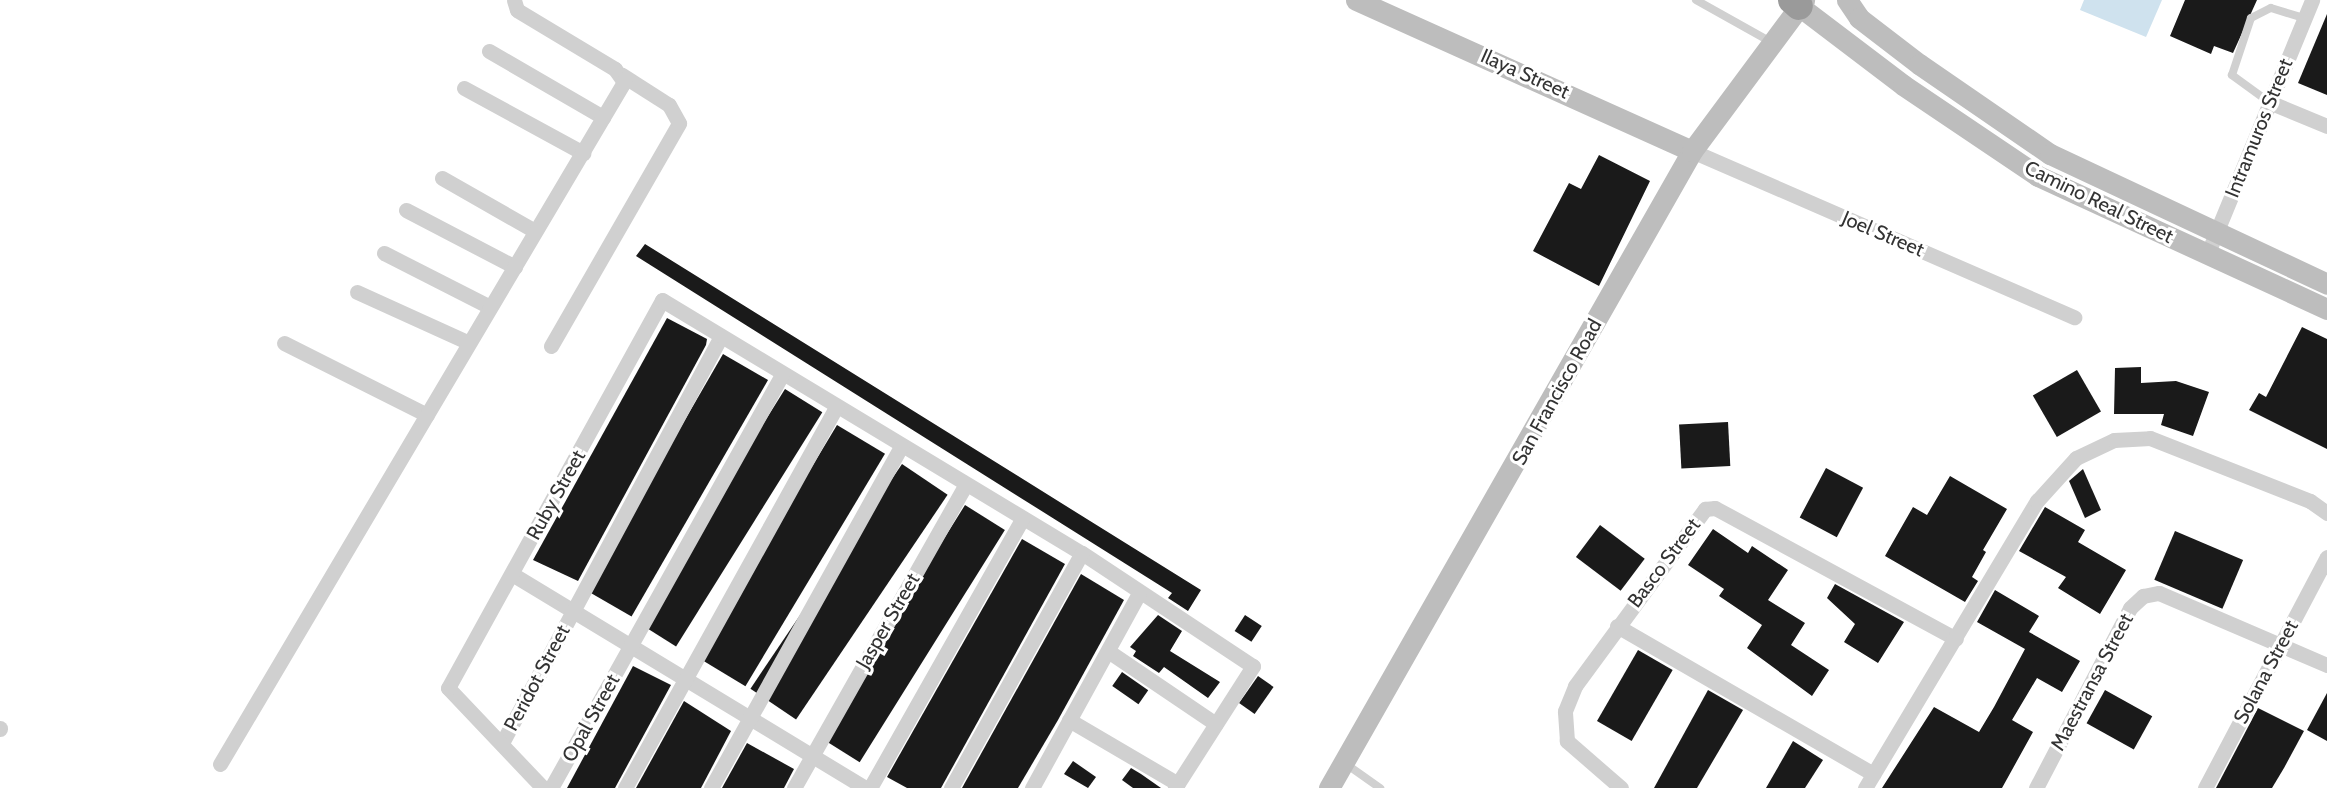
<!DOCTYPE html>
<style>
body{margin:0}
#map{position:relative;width:2327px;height:788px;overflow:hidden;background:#fff;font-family:Cabin,sans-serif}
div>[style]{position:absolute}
.water>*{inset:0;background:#cfe2ee}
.building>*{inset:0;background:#1a1a1a;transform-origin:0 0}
.lane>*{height:8px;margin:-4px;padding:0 4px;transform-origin:4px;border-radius:4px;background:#d0d0d0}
.street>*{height:15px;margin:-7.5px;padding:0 7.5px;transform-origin:7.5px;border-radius:7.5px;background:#d0d0d0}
.secondary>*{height:21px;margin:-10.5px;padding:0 10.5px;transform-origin:10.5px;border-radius:10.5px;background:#bdbdbd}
.highway>*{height:28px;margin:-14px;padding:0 14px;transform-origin:14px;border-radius:14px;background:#9a9a9a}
span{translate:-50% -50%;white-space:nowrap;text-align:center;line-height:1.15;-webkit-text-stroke:6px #fff;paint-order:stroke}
.street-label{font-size:20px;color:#333}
</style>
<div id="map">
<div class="water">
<i style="clip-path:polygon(2084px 0,2162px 0,2146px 37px,2080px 10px)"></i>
</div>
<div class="building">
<i style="clip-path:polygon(2185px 0,2257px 0,2233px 53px,2214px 46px,2211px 54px,2170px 36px)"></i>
<i style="clip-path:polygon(2327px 14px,2327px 95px,2298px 83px)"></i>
<i style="clip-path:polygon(1599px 155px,1650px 181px,1599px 286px,1533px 251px,1569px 183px,1581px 189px)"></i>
<i style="clip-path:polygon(645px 244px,1201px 590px,1188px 611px,1168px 598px,1172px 593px,636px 256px)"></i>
<i style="clip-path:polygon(667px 318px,707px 339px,706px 345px,578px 581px,533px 560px)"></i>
<i style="clip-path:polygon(2302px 327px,2327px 339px,2327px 449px,2249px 410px,2259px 393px,2266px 397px)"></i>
<i style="left:723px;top:354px;width:52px;height:273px;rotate:30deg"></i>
<i style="clip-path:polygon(2141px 367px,2141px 383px,2176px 381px,2209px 392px,2193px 436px,2161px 425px,2164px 414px,2114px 414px,2115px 368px)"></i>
<i style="left:2077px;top:370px;width:48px;height:51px;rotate:60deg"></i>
<i style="left:785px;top:389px;width:44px;height:276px;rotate:32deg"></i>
<i style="left:1728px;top:422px;width:44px;height:49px;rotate:87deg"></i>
<i style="left:837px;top:425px;width:56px;height:271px;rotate:31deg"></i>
<i style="left:902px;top:464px;width:55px;height:271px;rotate:34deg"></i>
<i style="left:1826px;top:468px;width:42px;height:56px;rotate:28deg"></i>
<i style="clip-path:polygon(2083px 469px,2101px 510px,2085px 518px,2069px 481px)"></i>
<i style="clip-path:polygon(1950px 476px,2007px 509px,1983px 550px,1986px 552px,1972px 577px,1978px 581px,1965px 602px,1885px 556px,1913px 507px,1927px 515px)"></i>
<i style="left:965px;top:505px;width:47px;height:274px;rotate:32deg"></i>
<i style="clip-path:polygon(2045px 507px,2085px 530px,2078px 542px,2126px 570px,2100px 614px,2058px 588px,2066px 577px,2019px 551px)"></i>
<i style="left:1600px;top:525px;width:56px;height:40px;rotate:37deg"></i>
<i style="clip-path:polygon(1713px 529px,1748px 553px,1752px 546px,1788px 570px,1768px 600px,1805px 623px,1791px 645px,1829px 670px,1812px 696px,1747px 648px,1762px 625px,1719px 596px,1724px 589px,1688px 565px)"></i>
<i style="left:2175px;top:531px;width:74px;height:53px;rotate:23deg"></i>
<i style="clip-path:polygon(1022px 539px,1065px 564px,941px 788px,907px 788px,887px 777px)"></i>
<i style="clip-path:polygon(1081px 574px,1124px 600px,1058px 720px,1018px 788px,962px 788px)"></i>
<i style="clip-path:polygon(1835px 584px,1904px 622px,1878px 663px,1844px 642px,1855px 624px,1827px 598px)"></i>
<i style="clip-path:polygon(1995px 590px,2039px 616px,2029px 632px,2080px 661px,2062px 692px,2037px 678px,2012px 720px,2033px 732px,2002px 788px,1882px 788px,1934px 707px,1979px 732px,1994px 707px,2025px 649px,1977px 622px)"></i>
<i style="clip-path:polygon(1158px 615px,1182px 631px,1170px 651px,1220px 682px,1208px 698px,1164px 667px,1159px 673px,1133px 656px,1136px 651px,1130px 647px)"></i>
<i style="left:1245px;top:615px;width:20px;height:19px;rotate:33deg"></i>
<i style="left:1638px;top:650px;width:40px;height:82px;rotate:30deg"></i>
<i style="clip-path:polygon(633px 666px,671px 685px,615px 788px,567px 788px)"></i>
<i style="left:1122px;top:672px;width:32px;height:17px;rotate:35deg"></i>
<i style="left:1258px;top:676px;width:19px;height:33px;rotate:35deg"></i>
<i style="clip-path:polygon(1708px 690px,1743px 710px,1697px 788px,1654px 788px)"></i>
<i style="left:2105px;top:690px;width:54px;height:38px;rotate:29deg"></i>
<i style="clip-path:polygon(2327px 693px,2327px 741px,2307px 730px)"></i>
<i style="clip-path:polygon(684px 701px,731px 731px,701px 788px,636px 788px)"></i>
<i style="clip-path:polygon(2258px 708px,2304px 731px,2284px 768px,2272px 788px,2216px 788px)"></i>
<i style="clip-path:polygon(1793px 741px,1823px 760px,1805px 788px,1766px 788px)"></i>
<i style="clip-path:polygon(747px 743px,794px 769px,784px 788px,722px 788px)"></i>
<i style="clip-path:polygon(1073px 761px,1096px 777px,1088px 788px,1064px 774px)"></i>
<i style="clip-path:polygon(1131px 768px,1141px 774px,1161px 788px,1133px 788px,1122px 780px)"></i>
</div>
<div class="lane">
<i style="left:1696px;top:0;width:84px;rotate:29.3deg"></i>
<i style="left:2269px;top:102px;width:46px;rotate:-143.9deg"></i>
<i style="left:2232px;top:75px;width:60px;rotate:-71.6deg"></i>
<i style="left:2251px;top:18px;width:22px;rotate:-27deg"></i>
<i style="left:2271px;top:8px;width:34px;rotate:17deg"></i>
<i style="left:1346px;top:764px;width:42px;rotate:35.2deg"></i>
</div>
<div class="street">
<i style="left:489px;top:51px;width:132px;rotate:30.1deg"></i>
<i style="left:464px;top:88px;width:136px;rotate:28.6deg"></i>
<i style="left:2269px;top:102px;width:63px;rotate:22.5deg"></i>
<i style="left:1692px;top:151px;width:417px;rotate:23.5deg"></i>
<i style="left:442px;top:178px;width:107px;rotate:29.7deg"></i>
<i style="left:406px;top:210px;width:123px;rotate:27.6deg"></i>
<i style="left:384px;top:253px;width:119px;rotate:27deg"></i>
<i style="left:2207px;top:255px;width:276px;rotate:-67.6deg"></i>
<i style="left:357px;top:292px;width:121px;rotate:24.4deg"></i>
<i style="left:284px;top:343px;width:160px;rotate:26.7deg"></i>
<i style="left:551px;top:346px;width:257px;rotate:-60.1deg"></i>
<i style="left:679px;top:123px;width:21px;rotate:-119deg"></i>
<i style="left:669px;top:105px;width:56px;rotate:-147.4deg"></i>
<i style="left:512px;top:574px;width:413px;rotate:31.2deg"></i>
<i style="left:1617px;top:626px;width:296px;rotate:30deg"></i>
<i style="left:1108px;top:651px;width:130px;rotate:34.1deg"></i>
<i style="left:1069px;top:720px;width:126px;rotate:30.4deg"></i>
<i style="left:0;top:728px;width:1px;rotate:90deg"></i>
<i style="left:502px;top:743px;width:461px;rotate:-61.7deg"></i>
<i style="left:220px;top:764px;width:793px;rotate:-59.36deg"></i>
<i style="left:624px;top:82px;width:16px;rotate:-125deg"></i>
<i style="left:615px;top:69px;width:114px;rotate:-149deg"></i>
<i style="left:517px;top:10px;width:10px;rotate:-107deg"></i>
<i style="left:543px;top:788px;width:138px;rotate:-133.5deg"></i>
<i style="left:448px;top:688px;width:443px;rotate:-61.1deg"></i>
<i style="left:662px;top:300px;width:490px;rotate:31.1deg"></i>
<i style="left:1082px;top:553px;width:205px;rotate:33.5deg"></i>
<i style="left:1253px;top:666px;width:145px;rotate:122.6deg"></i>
<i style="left:551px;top:788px;width:473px;rotate:-60.8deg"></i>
<i style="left:625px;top:788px;width:436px;rotate:-61deg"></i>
<i style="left:711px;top:788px;width:391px;rotate:-60.9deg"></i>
<i style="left:794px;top:788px;width:349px;rotate:-60.5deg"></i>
<i style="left:870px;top:788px;width:310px;rotate:-60.5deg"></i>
<i style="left:951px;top:788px;width:269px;rotate:-60.9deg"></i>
<i style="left:1032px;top:788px;width:222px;rotate:-61.2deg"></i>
<i style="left:1621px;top:788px;width:72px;rotate:-139deg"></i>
<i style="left:1567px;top:741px;width:30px;rotate:-94deg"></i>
<i style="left:1565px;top:711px;width:27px;rotate:-68deg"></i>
<i style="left:1575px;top:686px;width:220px;rotate:-53.7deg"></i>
<i style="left:1705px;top:509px;width:10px;rotate:-6deg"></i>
<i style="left:1715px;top:508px;width:274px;rotate:28.5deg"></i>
<i style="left:1865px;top:788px;width:335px;rotate:-59.1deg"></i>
<i style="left:2037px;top:501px;width:58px;rotate:-47.8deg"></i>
<i style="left:2076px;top:458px;width:42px;rotate:-25.3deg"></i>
<i style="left:2114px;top:440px;width:36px;rotate:-3deg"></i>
<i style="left:2150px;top:438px;width:172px;rotate:21.5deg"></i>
<i style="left:2310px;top:501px;width:21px;rotate:35deg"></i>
<i style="left:2036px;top:788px;width:203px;rotate:-62.4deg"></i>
<i style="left:2130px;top:608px;width:18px;rotate:-43deg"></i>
<i style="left:2143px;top:596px;width:16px;rotate:-11deg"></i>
<i style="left:2159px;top:593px;width:183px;rotate:23.2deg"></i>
<i style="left:2205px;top:788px;width:261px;rotate:-62.2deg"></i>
</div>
<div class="secondary">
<i style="left:1356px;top:0;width:368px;rotate:24.2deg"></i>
<i style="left:1847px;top:0;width:22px;rotate:56deg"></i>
<i style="left:1859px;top:18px;width:76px;rotate:37.5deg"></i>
<i style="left:1919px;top:64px;width:159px;rotate:34.5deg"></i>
<i style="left:2050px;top:154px;width:306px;rotate:25.1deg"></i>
<i style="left:1799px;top:6px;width:131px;rotate:37.2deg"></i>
<i style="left:1903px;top:85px;width:163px;rotate:34deg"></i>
<i style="left:2038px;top:176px;width:318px;rotate:24.7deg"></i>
<i style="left:1329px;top:788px;width:733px;rotate:-60.32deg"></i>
<i style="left:1692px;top:151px;width:188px;rotate:-53.4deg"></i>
</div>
<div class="highway">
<i style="left:1792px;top:0;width:9px;rotate:41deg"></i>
</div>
<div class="street-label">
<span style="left:1525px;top:74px;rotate:24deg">Ilaya Street</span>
<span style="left:2259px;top:128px;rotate:-68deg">Intramuros Street</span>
<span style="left:2099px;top:202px;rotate:26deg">Camino Real Street</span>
<span style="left:1883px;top:234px;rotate:23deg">Joel Street</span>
<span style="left:1557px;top:392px;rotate:-61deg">San Francisco Road</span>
<span style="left:556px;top:495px;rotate:-61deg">Ruby Street</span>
<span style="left:1664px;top:563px;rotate:-53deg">Basco Street</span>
<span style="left:888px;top:621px;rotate:-60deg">Jasper Street</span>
<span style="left:2266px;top:672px;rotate:-62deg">Solana Street</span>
<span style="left:537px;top:678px;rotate:-62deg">Peridot Street</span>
<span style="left:2092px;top:682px;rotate:-62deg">Maestransa Street</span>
<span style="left:591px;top:718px;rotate:-61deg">Opal Street</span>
</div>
</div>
